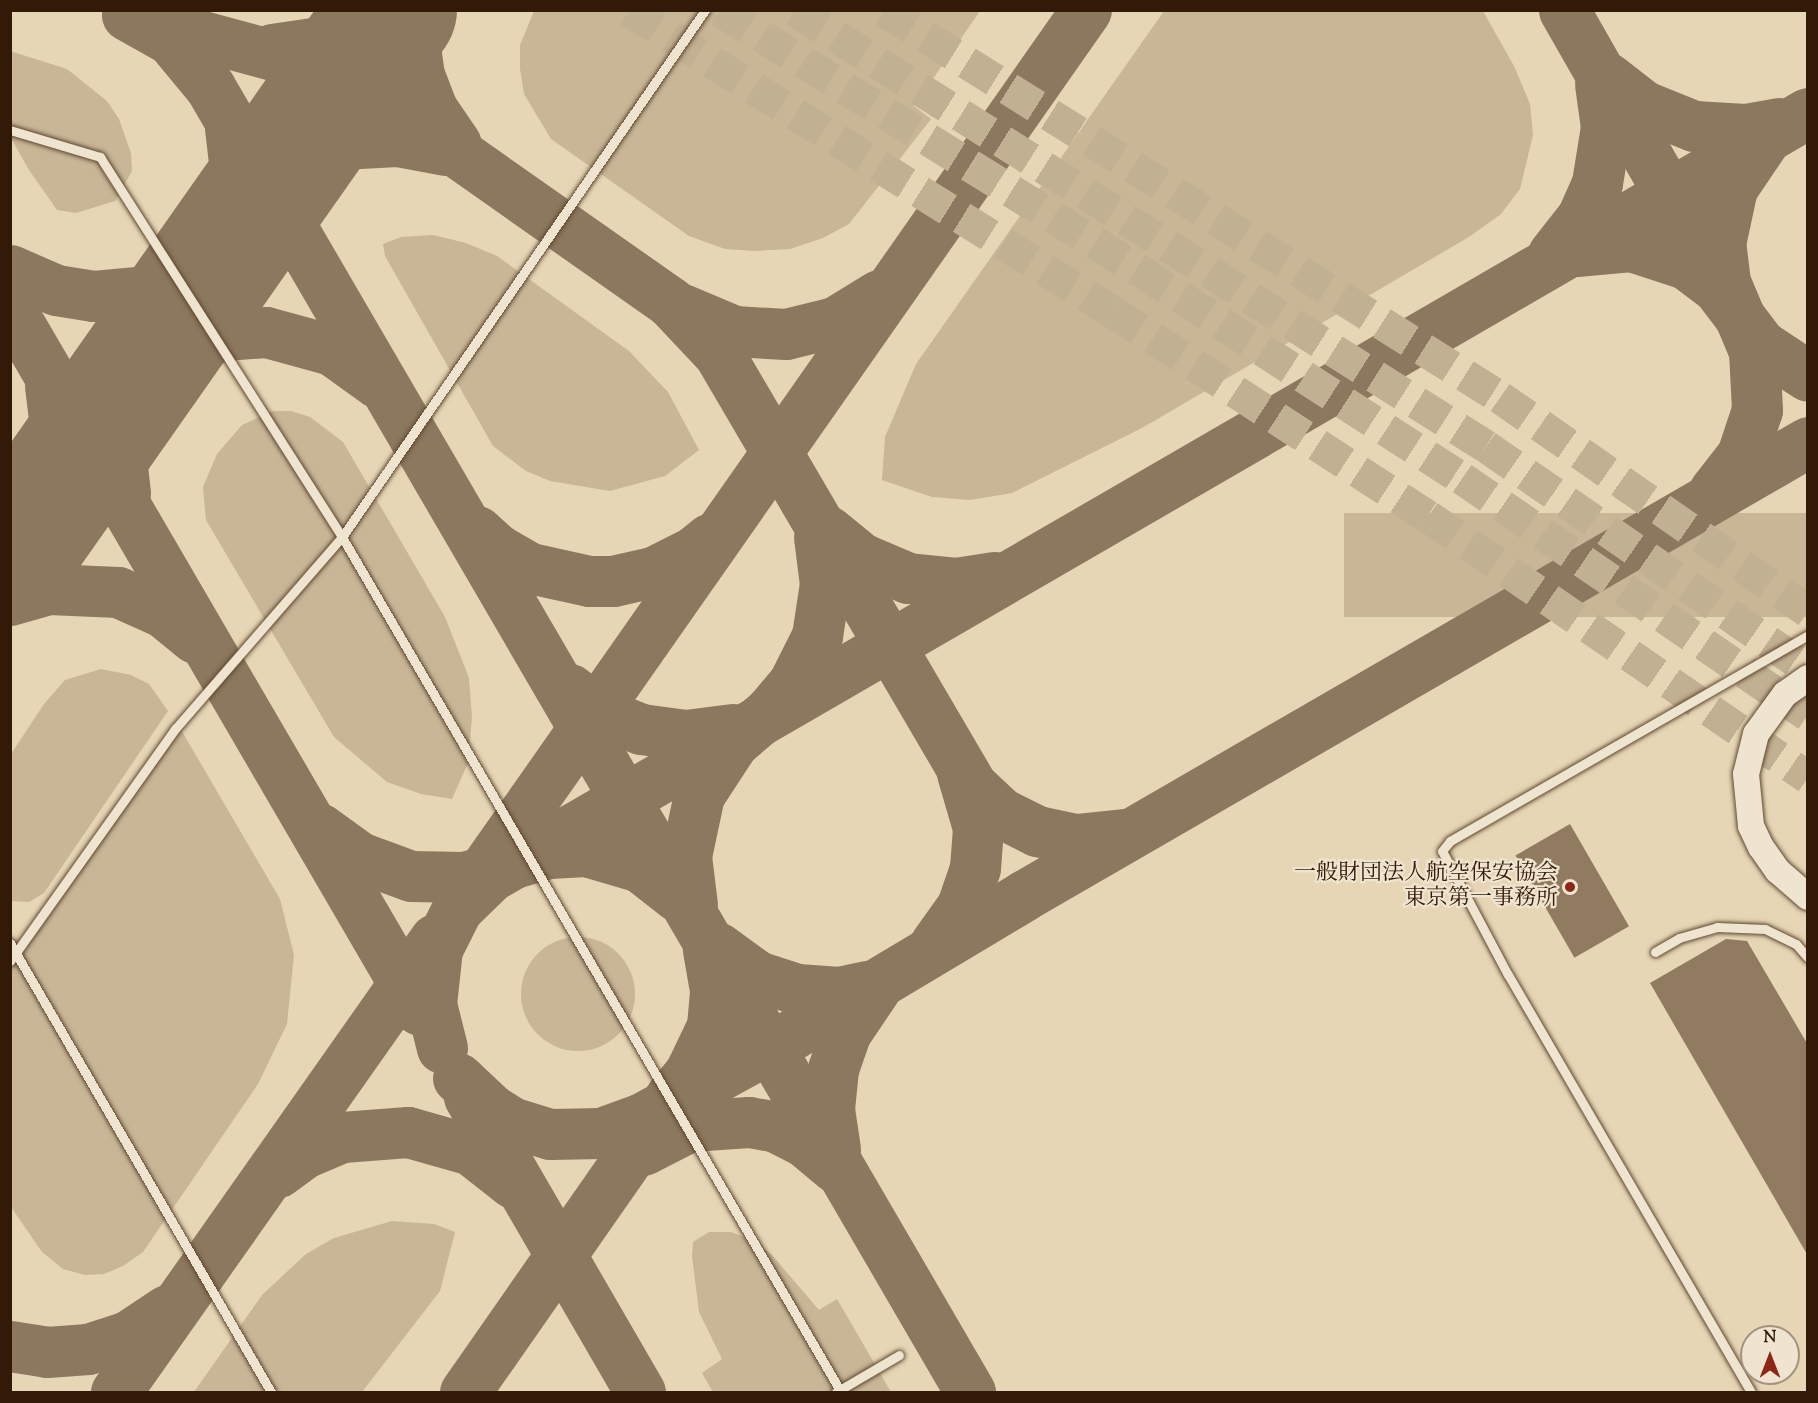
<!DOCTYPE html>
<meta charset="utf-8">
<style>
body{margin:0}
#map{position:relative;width:1818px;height:1403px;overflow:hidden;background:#e6d6b5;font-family:"Sorts Mill Goudy","Noto Serif JP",serif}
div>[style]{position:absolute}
.green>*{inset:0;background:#c8b697;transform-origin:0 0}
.round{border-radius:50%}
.taxiway>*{height:51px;margin:-25.5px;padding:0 25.5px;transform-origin:25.5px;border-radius:25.5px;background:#8c785e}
.runway>*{height:128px;margin:-64px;padding:0 64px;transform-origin:64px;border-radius:64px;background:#8c785e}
.building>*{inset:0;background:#907b61;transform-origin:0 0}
.highway-tunnel>*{height:33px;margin-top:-16.5px;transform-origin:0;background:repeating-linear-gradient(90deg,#c2b092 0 33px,transparent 0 49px)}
.roads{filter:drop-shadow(0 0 2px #604832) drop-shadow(0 0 2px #604832)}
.lane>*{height:9px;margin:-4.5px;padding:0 4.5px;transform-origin:4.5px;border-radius:4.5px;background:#efe4cf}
.secondary>*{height:26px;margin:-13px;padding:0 13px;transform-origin:13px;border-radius:13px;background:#efe4cf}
.dots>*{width:16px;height:16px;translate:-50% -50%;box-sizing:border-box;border:3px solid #efe4cf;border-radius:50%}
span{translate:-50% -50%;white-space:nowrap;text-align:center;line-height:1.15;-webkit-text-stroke:4.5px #efe4cf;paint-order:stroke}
.poi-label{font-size:22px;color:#331907}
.right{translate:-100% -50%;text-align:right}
.frame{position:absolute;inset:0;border:12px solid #331907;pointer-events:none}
.north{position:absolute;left:1740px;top:1325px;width:60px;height:60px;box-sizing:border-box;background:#efe4cf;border:2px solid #a4937f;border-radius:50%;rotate:0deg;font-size:16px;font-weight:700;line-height:24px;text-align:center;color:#331907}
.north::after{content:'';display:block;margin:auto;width:21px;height:27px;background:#8f2418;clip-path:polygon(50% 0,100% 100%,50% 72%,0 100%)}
</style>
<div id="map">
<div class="green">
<i style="clip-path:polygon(534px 11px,980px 11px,914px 106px,931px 119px,849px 224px,823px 238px,790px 249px,755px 251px,725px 249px,689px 236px,551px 139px,524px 94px,520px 69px,520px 45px)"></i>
<i style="clip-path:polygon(1164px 11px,1483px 11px,1514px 66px,1530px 104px,1533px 135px,1520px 189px,1501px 214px,1469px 237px,1142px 428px,1012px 493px,970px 500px,932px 497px,882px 480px,885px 437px,916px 364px)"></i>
<i style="clip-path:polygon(10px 51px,67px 69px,107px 101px,119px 119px,131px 153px,132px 171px,115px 201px,76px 213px,57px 210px,29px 170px,11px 138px)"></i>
<i style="clip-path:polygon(433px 235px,466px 243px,497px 256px,629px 351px,668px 392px,699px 450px,665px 476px,610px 491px,550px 481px,526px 471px,493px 446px,385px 256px,383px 244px,401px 237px)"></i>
<i style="clip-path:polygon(273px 411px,291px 411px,310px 417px,343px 442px,445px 617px,469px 678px,472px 717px,468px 763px,452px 799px,421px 794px,387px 782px,334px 737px,206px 520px,203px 487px,217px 454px,242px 425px)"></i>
<i style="left:1807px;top:513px;width:104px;height:463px;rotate:90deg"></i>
<i style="clip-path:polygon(101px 669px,131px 675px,149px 684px,168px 711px,44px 893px,29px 902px,11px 901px,11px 754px,44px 704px,65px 680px)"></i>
<i style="clip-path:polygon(177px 723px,280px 899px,294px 955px,287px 1024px,258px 1084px,143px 1252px,123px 1266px,104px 1274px,85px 1275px,63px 1269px,42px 1252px,11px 1207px,11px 960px)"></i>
<i class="round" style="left:521px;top:937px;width:114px;height:114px"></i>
<i style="clip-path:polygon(392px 1221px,434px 1224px,455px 1232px,440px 1291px,362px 1392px,194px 1392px,262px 1295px,306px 1254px,334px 1238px)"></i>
<i style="clip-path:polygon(709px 1232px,731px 1232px,753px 1240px,772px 1255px,819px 1310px,837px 1299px,891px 1392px,713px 1392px,702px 1373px,722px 1359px,699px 1312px,692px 1256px,693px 1242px)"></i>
</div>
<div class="taxiway">
<i style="left:415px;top:10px;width:30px;rotate:92deg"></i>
<i style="left:414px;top:40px;width:35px;rotate:82deg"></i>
<i style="left:419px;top:75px;width:36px;rotate:69deg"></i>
<i style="left:432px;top:109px;width:42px;rotate:55.6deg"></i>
<i style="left:1564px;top:10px;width:246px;rotate:60.3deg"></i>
<i style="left:127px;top:15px;width:51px;rotate:29.6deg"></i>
<i style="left:171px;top:40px;width:61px;rotate:50.3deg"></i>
<i style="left:210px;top:87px;width:1510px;rotate:59.78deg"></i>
<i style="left:154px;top:23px;width:200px;rotate:15.1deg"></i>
<i style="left:347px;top:75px;width:396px;rotate:35.1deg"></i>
<i style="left:671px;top:303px;width:70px;rotate:46.7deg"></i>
<i style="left:719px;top:354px;width:501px;rotate:59.64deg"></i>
<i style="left:972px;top:786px;width:40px;rotate:43deg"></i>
<i style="left:1001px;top:813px;width:40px;rotate:26.6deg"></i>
<i style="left:1037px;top:831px;width:40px;rotate:12deg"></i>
<i style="left:1076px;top:839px;width:48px;rotate:-5.9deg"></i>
<i style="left:272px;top:49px;width:62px;rotate:-8.4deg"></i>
<i style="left:333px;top:40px;width:60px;rotate:-30deg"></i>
<i style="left:1608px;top:78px;width:46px;rotate:37.9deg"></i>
<i style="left:1644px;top:106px;width:54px;rotate:21.8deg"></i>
<i style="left:1694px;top:126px;width:51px;rotate:3.4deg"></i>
<i style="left:1745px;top:129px;width:34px;rotate:-10deg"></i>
<i style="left:300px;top:181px;width:30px;rotate:-82deg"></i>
<i style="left:304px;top:151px;width:46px;rotate:-65.7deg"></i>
<i style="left:269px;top:187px;width:55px;rotate:-34.6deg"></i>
<i style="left:314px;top:156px;width:30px;rotate:-24deg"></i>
<i style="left:341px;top:144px;width:56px;rotate:-3.1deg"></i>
<i style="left:397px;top:141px;width:49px;rotate:10.6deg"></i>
<i style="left:1576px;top:251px;width:55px;rotate:-5.2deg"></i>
<i style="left:1631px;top:246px;width:58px;rotate:18.1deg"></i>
<i style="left:1686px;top:264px;width:39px;rotate:37deg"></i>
<i style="left:1717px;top:287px;width:73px;rotate:52.8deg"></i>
<i style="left:1761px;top:345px;width:56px;rotate:33.4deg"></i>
<i style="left:1553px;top:254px;width:47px;rotate:-51.9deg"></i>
<i style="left:1582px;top:217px;width:37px;rotate:-66deg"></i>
<i style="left:1597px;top:183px;width:57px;rotate:-80.9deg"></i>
<i style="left:1606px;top:127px;width:43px;rotate:-97.9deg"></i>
<i style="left:10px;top:270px;width:50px;rotate:23.5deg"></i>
<i style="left:56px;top:290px;width:38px;rotate:9deg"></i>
<i style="left:94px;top:296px;width:52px;rotate:-5.5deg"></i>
<i style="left:146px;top:291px;width:52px;rotate:-23.6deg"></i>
<i style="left:194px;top:270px;width:40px;rotate:-39deg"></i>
<i style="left:225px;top:245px;width:10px;rotate:-73deg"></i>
<i style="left:228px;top:235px;width:57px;rotate:-81.9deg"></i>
<i style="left:236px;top:179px;width:51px;rotate:-96.7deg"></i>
<i style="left:10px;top:308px;width:812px;rotate:59.77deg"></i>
<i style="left:682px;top:309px;width:56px;rotate:22.9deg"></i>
<i style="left:734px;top:331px;width:52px;rotate:3.3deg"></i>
<i style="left:786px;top:334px;width:50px;rotate:-13.8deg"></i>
<i style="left:835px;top:322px;width:52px;rotate:-31.5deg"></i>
<i style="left:1714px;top:491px;width:46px;rotate:-52.1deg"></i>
<i style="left:1742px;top:455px;width:47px;rotate:-71.6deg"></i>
<i style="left:1757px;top:410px;width:59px;rotate:-92.9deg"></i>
<i style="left:1754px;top:351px;width:75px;rotate:-112.8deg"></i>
<i style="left:1725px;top:282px;width:38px;rotate:-97deg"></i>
<i style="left:1720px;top:244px;width:57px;rotate:-77.9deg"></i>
<i style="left:1732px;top:188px;width:55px;rotate:-56deg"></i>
<i style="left:125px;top:493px;width:43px;rotate:-96.6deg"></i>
<i style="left:120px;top:450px;width:54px;rotate:-81.4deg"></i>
<i style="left:128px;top:397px;width:23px;rotate:-67deg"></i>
<i style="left:137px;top:376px;width:38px;rotate:-35deg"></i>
<i style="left:168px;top:354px;width:59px;rotate:-18.7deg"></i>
<i style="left:224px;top:335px;width:42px;rotate:-4.1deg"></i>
<i style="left:266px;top:332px;width:68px;rotate:15.3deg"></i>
<i style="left:332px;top:350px;width:57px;rotate:35.7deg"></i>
<i style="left:40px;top:513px;width:37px;rotate:-71deg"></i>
<i style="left:52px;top:478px;width:35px;rotate:-82deg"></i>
<i style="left:57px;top:443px;width:57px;rotate:-97deg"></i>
<i style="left:477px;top:531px;width:27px;rotate:42deg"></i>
<i style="left:497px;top:549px;width:38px;rotate:30deg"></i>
<i style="left:530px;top:568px;width:60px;rotate:12.4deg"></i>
<i style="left:589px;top:581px;width:24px"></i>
<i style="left:613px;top:581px;width:41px;rotate:-12.7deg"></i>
<i style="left:653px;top:572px;width:45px;rotate:-26.6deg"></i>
<i style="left:693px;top:552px;width:21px;rotate:-39deg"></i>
<i style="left:828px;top:531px;width:43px;rotate:39.3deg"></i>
<i style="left:861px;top:558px;width:51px;rotate:23.1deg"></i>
<i style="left:908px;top:578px;width:48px;rotate:5.9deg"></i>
<i style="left:956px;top:583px;width:39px;rotate:-9deg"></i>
<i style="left:10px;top:600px;width:41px;rotate:-15.8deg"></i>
<i style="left:49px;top:589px;width:69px;rotate:2.5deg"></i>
<i style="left:118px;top:592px;width:49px;rotate:24deg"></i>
<i style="left:163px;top:612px;width:41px;rotate:39.1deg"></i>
<i style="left:570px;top:689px;width:39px;rotate:38deg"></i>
<i style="left:601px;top:713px;width:43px;rotate:21.8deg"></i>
<i style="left:641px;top:729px;width:45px;rotate:7.6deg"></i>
<i style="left:686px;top:735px;width:47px;rotate:-7.3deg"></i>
<i style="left:319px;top:828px;width:49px;rotate:35.9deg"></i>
<i style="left:359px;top:857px;width:55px;rotate:20.1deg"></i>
<i style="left:411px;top:876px;width:53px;rotate:1.1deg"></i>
<i style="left:464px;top:877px;width:88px;rotate:-15.8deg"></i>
<i style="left:549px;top:853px;width:37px;rotate:-3deg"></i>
<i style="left:586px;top:851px;width:56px;rotate:16.5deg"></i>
<i style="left:640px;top:867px;width:47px;rotate:38.1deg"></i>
<i style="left:479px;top:877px;width:1058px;rotate:-55deg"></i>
<i style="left:692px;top:905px;width:49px;rotate:-97deg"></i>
<i style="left:686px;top:856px;width:62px;rotate:-78deg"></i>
<i style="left:699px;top:795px;width:62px;rotate:-56.8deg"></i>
<i style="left:733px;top:743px;width:49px;rotate:-40.9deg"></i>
<i style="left:770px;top:711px;width:35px;rotate:-50deg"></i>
<i style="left:793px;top:684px;width:54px;rotate:-63.4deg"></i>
<i style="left:817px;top:636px;width:53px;rotate:-81.3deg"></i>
<i style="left:825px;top:584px;width:47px;rotate:-97.3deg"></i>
<i style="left:935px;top:944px;width:47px;rotate:-54.6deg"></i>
<i style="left:962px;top:906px;width:40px;rotate:-71.1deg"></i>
<i style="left:975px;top:868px;width:40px;rotate:-85.7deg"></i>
<i style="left:978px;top:828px;width:57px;rotate:-106.2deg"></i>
<i style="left:717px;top:947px;width:49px;rotate:35.9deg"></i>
<i style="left:757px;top:976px;width:42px;rotate:18deg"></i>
<i style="left:797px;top:989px;width:42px;rotate:4.1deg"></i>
<i style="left:839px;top:992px;width:30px;rotate:-12deg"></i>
<i style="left:442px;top:1048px;width:45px;rotate:-104deg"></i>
<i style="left:431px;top:1004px;width:55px;rotate:-83.8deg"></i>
<i style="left:437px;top:949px;width:45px;rotate:-63.4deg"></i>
<i style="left:457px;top:909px;width:47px;rotate:-44.1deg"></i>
<i style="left:491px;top:876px;width:1522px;rotate:-30.09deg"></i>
<i style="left:458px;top:1078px;width:47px;rotate:43.3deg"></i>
<i style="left:492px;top:1110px;width:22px;rotate:32deg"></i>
<i style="left:511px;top:1122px;width:41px;rotate:17.1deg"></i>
<i style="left:550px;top:1134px;width:51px;rotate:-1.1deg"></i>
<i style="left:601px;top:1133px;width:44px;rotate:-20.1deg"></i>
<i style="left:642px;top:1118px;width:147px;rotate:-28.8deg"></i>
<i style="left:771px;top:1047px;width:294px;rotate:-30.9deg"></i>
<i style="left:1023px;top:896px;width:907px;rotate:-30.04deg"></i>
<i style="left:469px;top:1097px;width:341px;rotate:59.9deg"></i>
<i style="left:670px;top:1097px;width:32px;rotate:-51deg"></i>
<i style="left:690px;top:1072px;width:51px;rotate:-64.4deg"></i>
<i style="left:712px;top:1026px;width:36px;rotate:-85deg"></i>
<i style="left:715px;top:990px;width:41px;rotate:-99.9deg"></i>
<i style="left:835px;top:1149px;width:40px;rotate:-98.5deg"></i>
<i style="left:829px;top:1109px;width:40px;rotate:-84.3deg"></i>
<i style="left:833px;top:1069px;width:39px;rotate:-71deg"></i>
<i style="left:846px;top:1032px;width:52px;rotate:-56deg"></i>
<i style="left:643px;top:1150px;width:53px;rotate:-27.1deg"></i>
<i style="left:690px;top:1126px;width:59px;rotate:-3.9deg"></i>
<i style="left:749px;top:1122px;width:27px;rotate:10deg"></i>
<i style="left:776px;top:1127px;width:33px;rotate:27deg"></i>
<i style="left:805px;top:1142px;width:39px;rotate:40deg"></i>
<i style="left:278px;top:1172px;width:32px;rotate:-36deg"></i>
<i style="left:304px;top:1153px;width:41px;rotate:-22.8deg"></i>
<i style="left:342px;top:1137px;width:66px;rotate:-4.3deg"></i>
<i style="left:408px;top:1132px;width:66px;rotate:15.9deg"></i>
<i style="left:471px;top:1150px;width:53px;rotate:38.2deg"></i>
<i style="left:10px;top:1346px;width:37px;rotate:9deg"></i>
<i style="left:47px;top:1352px;width:41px;rotate:-4.2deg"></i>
<i style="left:88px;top:1349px;width:42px;rotate:-18deg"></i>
<i style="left:128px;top:1336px;width:47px;rotate:-33.7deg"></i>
<i style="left:116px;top:1392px;width:554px;rotate:-54.85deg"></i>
<i style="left:465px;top:1392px;width:350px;rotate:-55.1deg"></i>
</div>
<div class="runway">
<i style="left:10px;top:555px;width:666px;rotate:-54.9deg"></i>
</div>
<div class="building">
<i style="left:1570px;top:824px;width:118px;height:63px;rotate:60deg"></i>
<i style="clip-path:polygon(1726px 939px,1747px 941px,1808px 1045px,1808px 1256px,1650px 983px)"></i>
</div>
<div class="highway-tunnel">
<i style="left:629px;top:10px;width:569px;rotate:31.93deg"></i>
<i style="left:1112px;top:311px;width:377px;rotate:33deg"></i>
<i style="left:1428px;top:516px;width:461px;rotate:34.5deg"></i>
<i style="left:720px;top:10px;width:493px;rotate:31.8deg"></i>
<i style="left:1139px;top:270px;width:384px;rotate:32.8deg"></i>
<i style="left:1462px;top:478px;width:419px;rotate:34.4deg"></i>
<i style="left:795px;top:10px;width:817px;rotate:32.25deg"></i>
<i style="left:1486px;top:446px;width:392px;rotate:34.7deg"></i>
<i style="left:884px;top:10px;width:727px;rotate:32.14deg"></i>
<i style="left:1500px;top:397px;width:375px;rotate:34.8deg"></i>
</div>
<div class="roads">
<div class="lane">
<i style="left:10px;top:130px;width:94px;rotate:16.7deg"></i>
<i style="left:100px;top:157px;width:451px;rotate:57.5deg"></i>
<i style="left:342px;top:537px;width:990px;rotate:59.73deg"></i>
<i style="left:10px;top:943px;width:519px;rotate:59.83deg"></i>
<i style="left:1655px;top:952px;width:28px;rotate:-30deg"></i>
<i style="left:1679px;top:938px;width:40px;rotate:-16deg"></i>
<i style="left:1717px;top:927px;width:48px;rotate:2.4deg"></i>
<i style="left:1765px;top:929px;width:34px;rotate:26deg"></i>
<i style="left:1796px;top:944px;width:18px;rotate:49deg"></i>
<i style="left:10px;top:961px;width:285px;rotate:-54.6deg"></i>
<i style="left:175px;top:729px;width:254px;rotate:-49deg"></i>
<i style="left:342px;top:537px;width:640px;rotate:-55.44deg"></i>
<i style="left:836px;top:1392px;width:73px;rotate:-30.4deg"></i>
<i style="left:1751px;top:1392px;width:483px;rotate:-120.2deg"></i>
<i style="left:1508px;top:975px;width:140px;rotate:-118deg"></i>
<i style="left:1442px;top:851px;width:13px;rotate:-51deg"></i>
<i style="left:1450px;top:841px;width:413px;rotate:-29.9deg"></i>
</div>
<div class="secondary">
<i style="left:1808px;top:678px;width:28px;rotate:145deg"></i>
<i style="left:1785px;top:694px;width:49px;rotate:125.9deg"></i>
<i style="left:1756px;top:734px;width:41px;rotate:104deg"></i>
<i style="left:1746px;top:774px;width:52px;rotate:84.5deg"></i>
<i style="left:1751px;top:826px;width:23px;rotate:65deg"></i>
<i style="left:1761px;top:847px;width:29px;rotate:55deg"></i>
<i style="left:1778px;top:871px;width:40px;rotate:41deg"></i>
</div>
</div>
<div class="dots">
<i style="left:1570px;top:887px;background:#8f2418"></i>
</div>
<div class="poi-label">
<span class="right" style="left:1558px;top:887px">一般財団法人航空保安協会<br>東京第一事務所</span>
</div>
<div class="frame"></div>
<div class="north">N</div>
</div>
